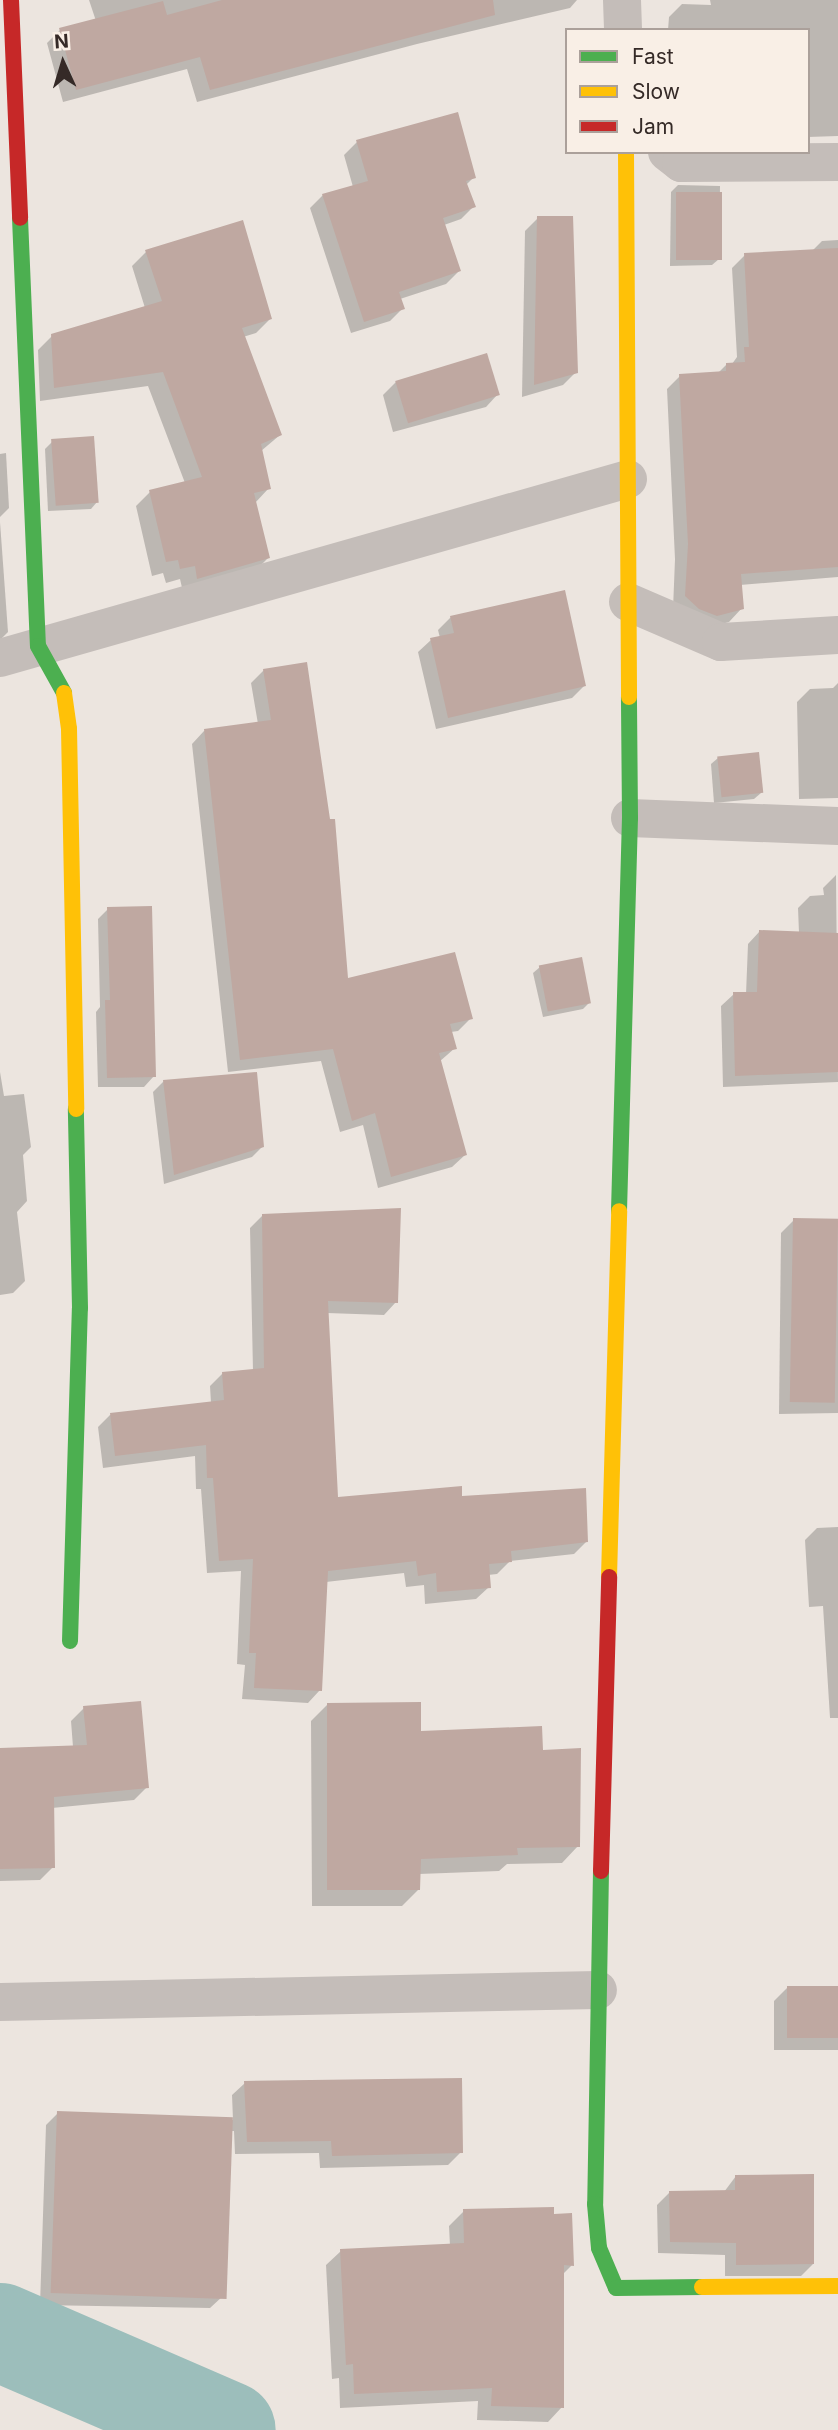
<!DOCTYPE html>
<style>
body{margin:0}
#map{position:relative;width:838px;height:2430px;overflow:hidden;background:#ece5df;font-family:Inter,sans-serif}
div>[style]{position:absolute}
.shadow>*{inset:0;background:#0003}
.river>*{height:98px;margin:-49px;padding:0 49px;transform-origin:49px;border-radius:49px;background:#9cbebb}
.building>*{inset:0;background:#bfa8a1;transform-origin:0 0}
.street>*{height:38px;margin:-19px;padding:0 19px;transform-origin:19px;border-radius:19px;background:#c4bdb9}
.fast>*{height:16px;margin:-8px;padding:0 8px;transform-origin:8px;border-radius:8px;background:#4caf50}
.slow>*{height:16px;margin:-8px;padding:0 8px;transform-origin:8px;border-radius:8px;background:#ffc107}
.jam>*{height:16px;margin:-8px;padding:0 8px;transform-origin:8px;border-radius:8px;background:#c62828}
span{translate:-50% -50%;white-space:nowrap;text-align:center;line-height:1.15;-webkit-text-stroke:6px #f9efe6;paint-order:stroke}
.legend{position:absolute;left:565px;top:28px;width:245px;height:126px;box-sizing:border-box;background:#f9efe6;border:2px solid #aba09a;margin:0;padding:9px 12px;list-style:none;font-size:21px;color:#352a27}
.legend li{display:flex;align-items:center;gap:14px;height:35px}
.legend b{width:35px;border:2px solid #aba09a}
.north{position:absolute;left:28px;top:28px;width:70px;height:70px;-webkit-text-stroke:5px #f9efe6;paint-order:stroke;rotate:356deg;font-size:19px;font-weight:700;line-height:28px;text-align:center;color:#352a27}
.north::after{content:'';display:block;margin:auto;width:24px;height:32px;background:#352a27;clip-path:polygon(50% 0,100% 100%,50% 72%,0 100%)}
</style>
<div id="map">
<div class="shadow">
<i style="clip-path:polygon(89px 0,577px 0,570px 8px,417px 44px,197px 102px,187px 69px,63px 102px,47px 43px,60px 30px,96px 21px)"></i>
<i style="clip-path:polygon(710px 0,838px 0,838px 136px,808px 137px,808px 30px,668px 30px,669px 17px,682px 4px,711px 5px)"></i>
<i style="clip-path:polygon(357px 142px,474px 177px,466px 185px,474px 206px,461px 219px,444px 225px,459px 271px,446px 284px,400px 299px,403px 308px,390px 321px,351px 333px,310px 208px,323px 195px,353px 187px,344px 155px)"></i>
<i style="clip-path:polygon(678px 185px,720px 186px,719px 259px,712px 265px,670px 266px,671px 192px)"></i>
<i style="clip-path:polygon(538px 218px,576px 372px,563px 385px,522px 397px,525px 231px)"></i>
<i style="clip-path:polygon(838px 240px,838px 577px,740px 585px,742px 608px,729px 622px,703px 629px,673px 609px,675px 559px,667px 389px,680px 376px,718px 373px,727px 364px,732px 364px,737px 357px,732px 268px,745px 255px,812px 251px,822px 241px)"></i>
<i style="clip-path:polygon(146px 252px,270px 319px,256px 333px,243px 337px,280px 435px,261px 451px,269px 488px,255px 503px,268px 558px,254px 572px,183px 592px,180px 579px,166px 583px,163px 573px,152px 576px,136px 506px,150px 492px,185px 483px,148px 386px,40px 401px,38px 350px,52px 336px,145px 308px,132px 266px)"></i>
<i style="clip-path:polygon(396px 382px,498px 394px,486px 407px,393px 432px,383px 395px)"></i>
<i style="clip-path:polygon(52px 442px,97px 502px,91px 509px,48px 511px,45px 449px)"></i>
<i style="clip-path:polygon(6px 453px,9px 508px,0 517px,0 454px)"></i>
<i style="clip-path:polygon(0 522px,8px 632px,0 640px)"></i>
<i style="clip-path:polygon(451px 617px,584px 686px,572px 698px,436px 729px,418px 652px,431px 640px,440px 638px,438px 630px)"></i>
<i style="clip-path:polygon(264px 670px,347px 980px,471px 1018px,458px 1031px,451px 1032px,455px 1048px,439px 1062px,465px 1155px,452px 1167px,378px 1188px,363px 1125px,340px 1132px,321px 1061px,228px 1072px,192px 744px,204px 731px,258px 724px,251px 683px)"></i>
<i style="clip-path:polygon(838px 683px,838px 798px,799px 799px,797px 702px,810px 689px,833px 688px)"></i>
<i style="clip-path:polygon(718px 758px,761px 793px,754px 799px,714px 803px,711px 764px)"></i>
<i style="clip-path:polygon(836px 875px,838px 1082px,723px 1087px,721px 1006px,734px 994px,746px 994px,748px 944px,760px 931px,799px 933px,798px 908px,810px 896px,824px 895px,823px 888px)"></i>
<i style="clip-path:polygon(108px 909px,154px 1076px,144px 1087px,98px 1087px,96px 1012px,100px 1007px,98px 919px)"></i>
<i style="clip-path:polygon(540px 967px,589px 1003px,583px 1009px,543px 1017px,533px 973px)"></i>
<i style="clip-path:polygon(0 1072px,4px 1096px,24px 1094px,31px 1147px,23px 1155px,27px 1201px,17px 1212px,25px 1281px,13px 1293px,0 1295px)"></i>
<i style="clip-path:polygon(164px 1081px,262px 1147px,252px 1157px,164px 1184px,153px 1092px)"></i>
<i style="clip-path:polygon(263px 1215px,396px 1302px,384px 1315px,327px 1313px,336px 1499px,461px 1498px,587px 1541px,574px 1554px,510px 1561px,497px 1574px,488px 1575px,489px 1587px,476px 1599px,425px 1604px,424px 1585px,406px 1587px,404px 1573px,326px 1582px,320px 1690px,308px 1703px,242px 1699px,245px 1665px,237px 1664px,241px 1571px,207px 1573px,201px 1489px,196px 1489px,195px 1456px,103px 1468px,98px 1427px,110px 1415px,211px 1403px,210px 1386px,223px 1373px,253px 1371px,250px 1228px)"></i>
<i style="clip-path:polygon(794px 1220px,838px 1221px,838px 1413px,779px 1414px,781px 1233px)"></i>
<i style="clip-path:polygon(838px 1527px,838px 1718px,830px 1718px,823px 1606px,809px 1607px,805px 1540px,817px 1528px)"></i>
<i style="clip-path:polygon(328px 1704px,419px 1733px,542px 1752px,578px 1846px,562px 1863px,507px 1864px,499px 1871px,419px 1874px,419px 1889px,402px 1906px,312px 1906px,311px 1721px)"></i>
<i style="clip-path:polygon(84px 1708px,147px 1787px,134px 1800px,52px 1808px,53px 1867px,40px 1880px,0 1881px,0 1750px,73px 1747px,71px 1721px)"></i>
<i style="clip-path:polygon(838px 1987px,838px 2050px,774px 2050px,774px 2001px,787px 1988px)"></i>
<i style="clip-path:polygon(245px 2083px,461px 2152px,448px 2165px,320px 2168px,319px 2153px,235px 2154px,234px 2131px,231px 2131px,223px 2296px,210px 2308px,40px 2305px,46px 2125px,58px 2113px,233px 2120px,232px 2095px)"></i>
<i style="clip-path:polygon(736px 2176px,813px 2264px,801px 2276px,725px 2276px,725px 2255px,658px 2253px,657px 2205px,669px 2193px,724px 2192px)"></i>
<i style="clip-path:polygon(464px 2211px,572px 2265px,562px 2275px,562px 2407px,548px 2422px,477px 2420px,478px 2401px,340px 2408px,339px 2378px,332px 2379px,326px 2265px,341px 2251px,450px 2246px,449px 2226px)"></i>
</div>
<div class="river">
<i style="left:0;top:2332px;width:247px;rotate:23.4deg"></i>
</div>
<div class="building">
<i style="clip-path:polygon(222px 0,493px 0,495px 15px,210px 90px,200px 57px,76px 90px,59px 28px,163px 1px,167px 15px)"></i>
<i style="clip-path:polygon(458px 112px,476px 178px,466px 181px,476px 207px,443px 218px,461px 271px,399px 292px,405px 309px,364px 322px,322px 194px,368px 181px,356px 140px)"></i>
<i style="left:676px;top:192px;width:46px;height:68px"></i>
<i style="clip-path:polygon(537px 216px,573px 216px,578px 373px,534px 385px)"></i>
<i style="clip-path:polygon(243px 220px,272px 319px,242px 328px,282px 435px,261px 444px,271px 489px,254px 493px,270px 558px,197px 579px,195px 566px,180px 569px,178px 560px,166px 562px,149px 490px,202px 477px,163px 372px,54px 388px,51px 334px,162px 301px,145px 250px)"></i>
<i style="clip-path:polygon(838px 248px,838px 567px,741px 574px,744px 609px,717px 616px,699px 609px,685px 596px,688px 544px,679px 374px,726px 371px,726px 363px,745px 362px,744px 347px,749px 347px,744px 253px)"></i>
<i style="left:487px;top:353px;width:44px;height:96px;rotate:73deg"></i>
<i style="left:94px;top:436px;width:67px;height:43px;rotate:86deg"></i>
<i style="clip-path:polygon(565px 590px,586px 686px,448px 718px,430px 638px,454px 633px,450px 616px)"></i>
<i style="clip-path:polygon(307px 662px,330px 819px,335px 819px,348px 978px,455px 952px,473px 1019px,450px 1024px,457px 1049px,439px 1053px,467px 1155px,391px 1177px,375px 1113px,352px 1121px,333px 1049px,240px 1060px,204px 729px,271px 720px,263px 669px)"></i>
<i style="left:759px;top:752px;width:41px;height:42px;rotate:84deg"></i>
<i style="clip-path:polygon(152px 906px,156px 1077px,107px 1078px,105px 1000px,110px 1000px,107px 907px)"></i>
<i style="clip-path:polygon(759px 930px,838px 933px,838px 1072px,735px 1076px,733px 992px,757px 992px)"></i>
<i style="left:582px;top:957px;width:47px;height:44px;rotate:79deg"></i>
<i style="clip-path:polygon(257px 1072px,264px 1147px,174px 1175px,163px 1080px)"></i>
<i style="clip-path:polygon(401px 1208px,398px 1303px,328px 1301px,338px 1497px,462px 1486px,462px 1496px,586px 1488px,588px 1542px,511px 1551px,512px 1562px,489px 1564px,491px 1588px,437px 1592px,436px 1573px,418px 1576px,416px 1561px,328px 1571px,322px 1691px,254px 1688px,256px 1653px,249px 1653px,253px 1559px,219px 1561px,213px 1478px,207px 1478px,206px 1445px,115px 1456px,110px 1413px,224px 1400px,222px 1372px,264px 1368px,262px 1214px)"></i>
<i style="left:793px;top:1218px;width:45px;height:184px;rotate:1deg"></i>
<i style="clip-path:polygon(141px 1701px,149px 1788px,54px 1797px,55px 1868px,0 1869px,0 1748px,87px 1745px,83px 1706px)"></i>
<i style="clip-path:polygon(421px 1702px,421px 1731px,542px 1726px,543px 1750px,581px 1748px,580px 1847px,517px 1848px,518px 1855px,421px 1859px,420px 1890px,327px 1890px,327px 1703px)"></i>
<i style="left:787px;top:1986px;width:51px;height:52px"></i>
<i style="clip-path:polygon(462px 2078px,463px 2153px,332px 2156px,331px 2141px,247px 2142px,244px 2081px)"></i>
<i style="left:57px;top:2111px;width:176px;height:182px;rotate:2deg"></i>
<i style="clip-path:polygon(814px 2174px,814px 2264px,736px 2265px,736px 2243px,670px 2242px,669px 2191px,735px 2190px,735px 2175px)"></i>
<i style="clip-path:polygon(554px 2207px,554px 2214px,572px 2213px,574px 2266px,564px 2265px,564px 2408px,491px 2406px,492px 2388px,354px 2394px,353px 2364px,346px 2365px,340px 2249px,464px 2243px,463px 2209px)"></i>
</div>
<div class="street">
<i style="left:622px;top:0;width:30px;rotate:88deg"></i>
<i style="left:667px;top:152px;width:18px;rotate:38deg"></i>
<i style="left:681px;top:163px;width:157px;rotate:-0.4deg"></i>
<i style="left:628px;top:602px;width:101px;rotate:23.3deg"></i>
<i style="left:721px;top:642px;width:117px;rotate:-3.4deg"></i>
<i style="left:0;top:658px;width:653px;rotate:-15.91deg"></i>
<i style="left:630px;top:818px;width:208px;rotate:2.2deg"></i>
<i style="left:0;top:2002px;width:598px;rotate:-1.15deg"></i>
</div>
<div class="fast">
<i style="left:20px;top:218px;width:428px;rotate:87.6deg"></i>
<i style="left:38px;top:646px;width:54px;rotate:61deg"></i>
<i style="left:619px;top:1211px;width:393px;rotate:-88.4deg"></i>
<i style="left:630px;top:818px;width:121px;rotate:-90.5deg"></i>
<i style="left:70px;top:1641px;width:333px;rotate:-88.3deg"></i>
<i style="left:80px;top:1308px;width:199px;rotate:-91.2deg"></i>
<i style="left:601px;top:1871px;width:333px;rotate:91deg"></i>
<i style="left:595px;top:2204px;width:44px;rotate:84.8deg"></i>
<i style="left:599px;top:2248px;width:43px;rotate:67deg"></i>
<i style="left:616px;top:2288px;width:86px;rotate:-0.7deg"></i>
</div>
<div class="slow">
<i style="left:626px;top:152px;width:545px;rotate:89.68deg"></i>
<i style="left:64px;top:693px;width:36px;rotate:82deg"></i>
<i style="left:69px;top:729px;width:380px;rotate:88.9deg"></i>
<i style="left:609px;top:1577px;width:366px;rotate:-88.4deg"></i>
<i style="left:702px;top:2287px;width:136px;rotate:-0.4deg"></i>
</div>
<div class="jam">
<i style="left:11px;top:0;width:218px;rotate:87.6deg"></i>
<i style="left:601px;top:1871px;width:294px;rotate:-88.4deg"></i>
</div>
<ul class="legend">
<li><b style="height:9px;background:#4caf50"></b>Fast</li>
<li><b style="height:9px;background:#ffc107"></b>Slow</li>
<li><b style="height:9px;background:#c62828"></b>Jam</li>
</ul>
<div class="north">N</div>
</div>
